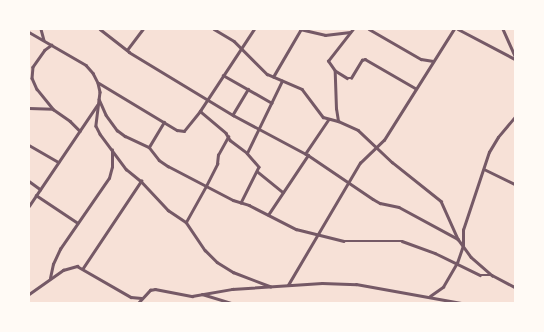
<!DOCTYPE html>
<style>
body{margin:0}
#map{position:relative;width:544px;height:332px;overflow:hidden;background:#f7e1d7;font-family:"Titillium Web",sans-serif}
div>[style]{position:absolute}
.minor>*{height:2.5px;margin:-1.25px;padding:0 1.25px;transform-origin:1.25px;border-radius:1.25px;background:#755966}
span{translate:-50% -50%;white-space:nowrap;text-align:center;line-height:1.15;-webkit-text-stroke:3px #fffaf5;paint-order:stroke}
.frame{position:absolute;inset:0;border:30px solid #fffaf5;pointer-events:none}
</style>
<div id="map">
<div class="minor">
<i style="left:41px;top:29px;width:11px;rotate:75deg"></i>
<i style="left:100px;top:29px;width:37px;rotate:38deg"></i>
<i style="left:129px;top:52px;width:122px;rotate:31.2deg"></i>
<i style="left:233px;top:115px;width:85px;rotate:28.1deg"></i>
<i style="left:308px;top:155px;width:78px;rotate:34.1deg"></i>
<i style="left:373px;top:199px;width:8px;rotate:30deg"></i>
<i style="left:380px;top:203px;width:19px;rotate:12deg"></i>
<i style="left:399px;top:207px;width:67px;rotate:28.5deg"></i>
<i style="left:214px;top:29px;width:23px;rotate:31deg"></i>
<i style="left:234px;top:41px;width:47px;rotate:45deg"></i>
<i style="left:267px;top:74px;width:38px;rotate:23deg"></i>
<i style="left:302px;top:89px;width:35px;rotate:53deg"></i>
<i style="left:323px;top:117px;width:16px;rotate:15deg"></i>
<i style="left:338px;top:121px;width:22px;rotate:24deg"></i>
<i style="left:358px;top:130px;width:47px;rotate:43.3deg"></i>
<i style="left:392px;top:162px;width:63px;rotate:38.5deg"></i>
<i style="left:441px;top:201px;width:42px;rotate:65.9deg"></i>
<i style="left:458px;top:239px;width:22px;rotate:54deg"></i>
<i style="left:471px;top:257px;width:28px;rotate:41deg"></i>
<i style="left:492px;top:275px;width:26px;rotate:28deg"></i>
<i style="left:300px;top:29px;width:26px;rotate:13deg"></i>
<i style="left:325px;top:35px;width:25px;rotate:-7deg"></i>
<i style="left:369px;top:29px;width:60px;rotate:30deg"></i>
<i style="left:421px;top:59px;width:12px;rotate:9deg"></i>
<i style="left:458px;top:29px;width:64px;rotate:27.8deg"></i>
<i style="left:503px;top:29px;width:30px;rotate:66deg"></i>
<i style="left:29px;top:32px;width:66px;rotate:30.1deg"></i>
<i style="left:86px;top:65px;width:11px;rotate:49deg"></i>
<i style="left:93px;top:73px;width:11px;rotate:63deg"></i>
<i style="left:98px;top:83px;width:9px;rotate:77deg"></i>
<i style="left:100px;top:92px;width:34px;rotate:97deg"></i>
<i style="left:96px;top:126px;width:9px;rotate:63deg"></i>
<i style="left:100px;top:134px;width:44px;rotate:53.4deg"></i>
<i style="left:126px;top:169px;width:19px;rotate:39deg"></i>
<i style="left:141px;top:181px;width:40px;rotate:47deg"></i>
<i style="left:168px;top:210px;width:22px;rotate:34deg"></i>
<i style="left:186px;top:222px;width:34px;rotate:56deg"></i>
<i style="left:205px;top:250px;width:17px;rotate:45deg"></i>
<i style="left:217px;top:262px;width:19px;rotate:32deg"></i>
<i style="left:233px;top:272px;width:40px;rotate:21deg"></i>
<i style="left:52px;top:45px;width:9px;rotate:144deg"></i>
<i style="left:45px;top:50px;width:21px;rotate:125deg"></i>
<i style="left:33px;top:67px;width:11px;rotate:95deg"></i>
<i style="left:32px;top:78px;width:12px;rotate:66deg"></i>
<i style="left:37px;top:89px;width:26px;rotate:51deg"></i>
<i style="left:53px;top:109px;width:21px;rotate:35deg"></i>
<i style="left:70px;top:121px;width:14px;rotate:45deg"></i>
<i style="left:127px;top:50px;width:26px;rotate:-53deg"></i>
<i style="left:336px;top:71px;width:13px;rotate:32deg"></i>
<i style="left:347px;top:78px;width:4px"></i>
<i style="left:351px;top:78px;width:21px;rotate:-59deg"></i>
<i style="left:362px;top:60px;width:3px;rotate:-18deg"></i>
<i style="left:365px;top:59px;width:58px;rotate:30.1deg"></i>
<i style="left:223px;top:75px;width:56px;rotate:29.7deg"></i>
<i style="left:273px;top:77px;width:56px;rotate:-59.7deg"></i>
<i style="left:99px;top:83px;width:91px;rotate:31.1deg"></i>
<i style="left:177px;top:130px;width:7px;rotate:8deg"></i>
<i style="left:184px;top:131px;width:26px;rotate:-51deg"></i>
<i style="left:200px;top:111px;width:98px;rotate:-56.6deg"></i>
<i style="left:99px;top:99px;width:17px;rotate:66deg"></i>
<i style="left:106px;top:115px;width:19px;rotate:54deg"></i>
<i style="left:117px;top:130px;width:10px;rotate:37deg"></i>
<i style="left:125px;top:136px;width:26px;rotate:25deg"></i>
<i style="left:149px;top:147px;width:16px;rotate:52deg"></i>
<i style="left:159px;top:160px;width:11px;rotate:34deg"></i>
<i style="left:168px;top:166px;width:73px;rotate:27.6deg"></i>
<i style="left:233px;top:200px;width:17px;rotate:17deg"></i>
<i style="left:249px;top:205px;width:53px;rotate:27.1deg"></i>
<i style="left:296px;top:229px;width:49px;rotate:14deg"></i>
<i style="left:344px;top:241px;width:58px"></i>
<i style="left:402px;top:241px;width:35px;rotate:20deg"></i>
<i style="left:435px;top:253px;width:50px;rotate:26.1deg"></i>
<i style="left:480px;top:275px;width:12px"></i>
<i style="left:29px;top:108px;width:23px;rotate:2deg"></i>
<i style="left:200px;top:111px;width:34px;rotate:40deg"></i>
<i style="left:226px;top:133px;width:8px;rotate:60deg"></i>
<i style="left:230px;top:140px;width:21px;rotate:37deg"></i>
<i style="left:247px;top:153px;width:18px;rotate:49deg"></i>
<i style="left:259px;top:167px;width:40px;rotate:116.6deg"></i>
<i style="left:233px;top:114px;width:29px;rotate:-59deg"></i>
<i style="left:338px;top:121px;width:12px;rotate:-99deg"></i>
<i style="left:336px;top:109px;width:38px;rotate:-92deg"></i>
<i style="left:335px;top:71px;width:12px;rotate:-125deg"></i>
<i style="left:328px;top:61px;width:41px;rotate:-52deg"></i>
<i style="left:29px;top:145px;width:34px;rotate:30deg"></i>
<i style="left:149px;top:147px;width:29px;rotate:-59deg"></i>
<i style="left:247px;top:153px;width:80px;rotate:-64.1deg"></i>
<i style="left:305px;top:154px;width:41px;rotate:-55.9deg"></i>
<i style="left:484px;top:169px;width:34px;rotate:26deg"></i>
<i style="left:258px;top:172px;width:32px;rotate:39deg"></i>
<i style="left:29px;top:181px;width:14px;rotate:36deg"></i>
<i style="left:36px;top:195px;width:50px;rotate:33.7deg"></i>
<i style="left:29px;top:206px;width:122px;rotate:-56deg"></i>
<i style="left:268px;top:215px;width:72px;rotate:-56.3deg"></i>
<i style="left:186px;top:222px;width:41px;rotate:-60.9deg"></i>
<i style="left:206px;top:186px;width:25px;rotate:-63deg"></i>
<i style="left:217px;top:164px;width:9px;rotate:-84deg"></i>
<i style="left:218px;top:155px;width:21px;rotate:-61deg"></i>
<i style="left:83px;top:268px;width:105px;rotate:-56.3deg"></i>
<i style="left:50px;top:278px;width:14px;rotate:-78deg"></i>
<i style="left:53px;top:264px;width:17px;rotate:-65deg"></i>
<i style="left:60px;top:249px;width:86px;rotate:-55.4deg"></i>
<i style="left:109px;top:178px;width:11px;rotate:-75deg"></i>
<i style="left:112px;top:167px;width:17px;rotate:-90deg"></i>
<i style="left:288px;top:285px;width:142px;rotate:-59.5deg"></i>
<i style="left:360px;top:163px;width:33px;rotate:-44deg"></i>
<i style="left:384px;top:140px;width:131px;rotate:-57.8deg"></i>
<i style="left:29px;top:294px;width:42px;rotate:-35.2deg"></i>
<i style="left:63px;top:270px;width:15px;rotate:-16deg"></i>
<i style="left:77px;top:266px;width:62px;rotate:29.9deg"></i>
<i style="left:131px;top:297px;width:10px;rotate:6deg"></i>
<i style="left:202px;top:294px;width:30px;rotate:17deg"></i>
<i style="left:430px;top:296px;width:16px;rotate:-35deg"></i>
<i style="left:443px;top:287px;width:28px;rotate:-60deg"></i>
<i style="left:457px;top:263px;width:18px;rotate:-71deg"></i>
<i style="left:463px;top:246px;width:16px;rotate:-90deg"></i>
<i style="left:463px;top:230px;width:82px;rotate:-71.6deg"></i>
<i style="left:489px;top:152px;width:17px;rotate:-59deg"></i>
<i style="left:498px;top:137px;width:26px;rotate:-50deg"></i>
<i style="left:138px;top:303px;width:18px;rotate:-47deg"></i>
<i style="left:150px;top:290px;width:5px;rotate:-11deg"></i>
<i style="left:155px;top:289px;width:38px;rotate:11deg"></i>
<i style="left:192px;top:296px;width:41px;rotate:-9.9deg"></i>
<i style="left:232px;top:289px;width:90px;rotate:-3.8deg"></i>
<i style="left:322px;top:283px;width:34px;rotate:2deg"></i>
<i style="left:356px;top:284px;width:108px;rotate:10.2deg"></i>
</div>
<div class="frame"></div>
</div>
